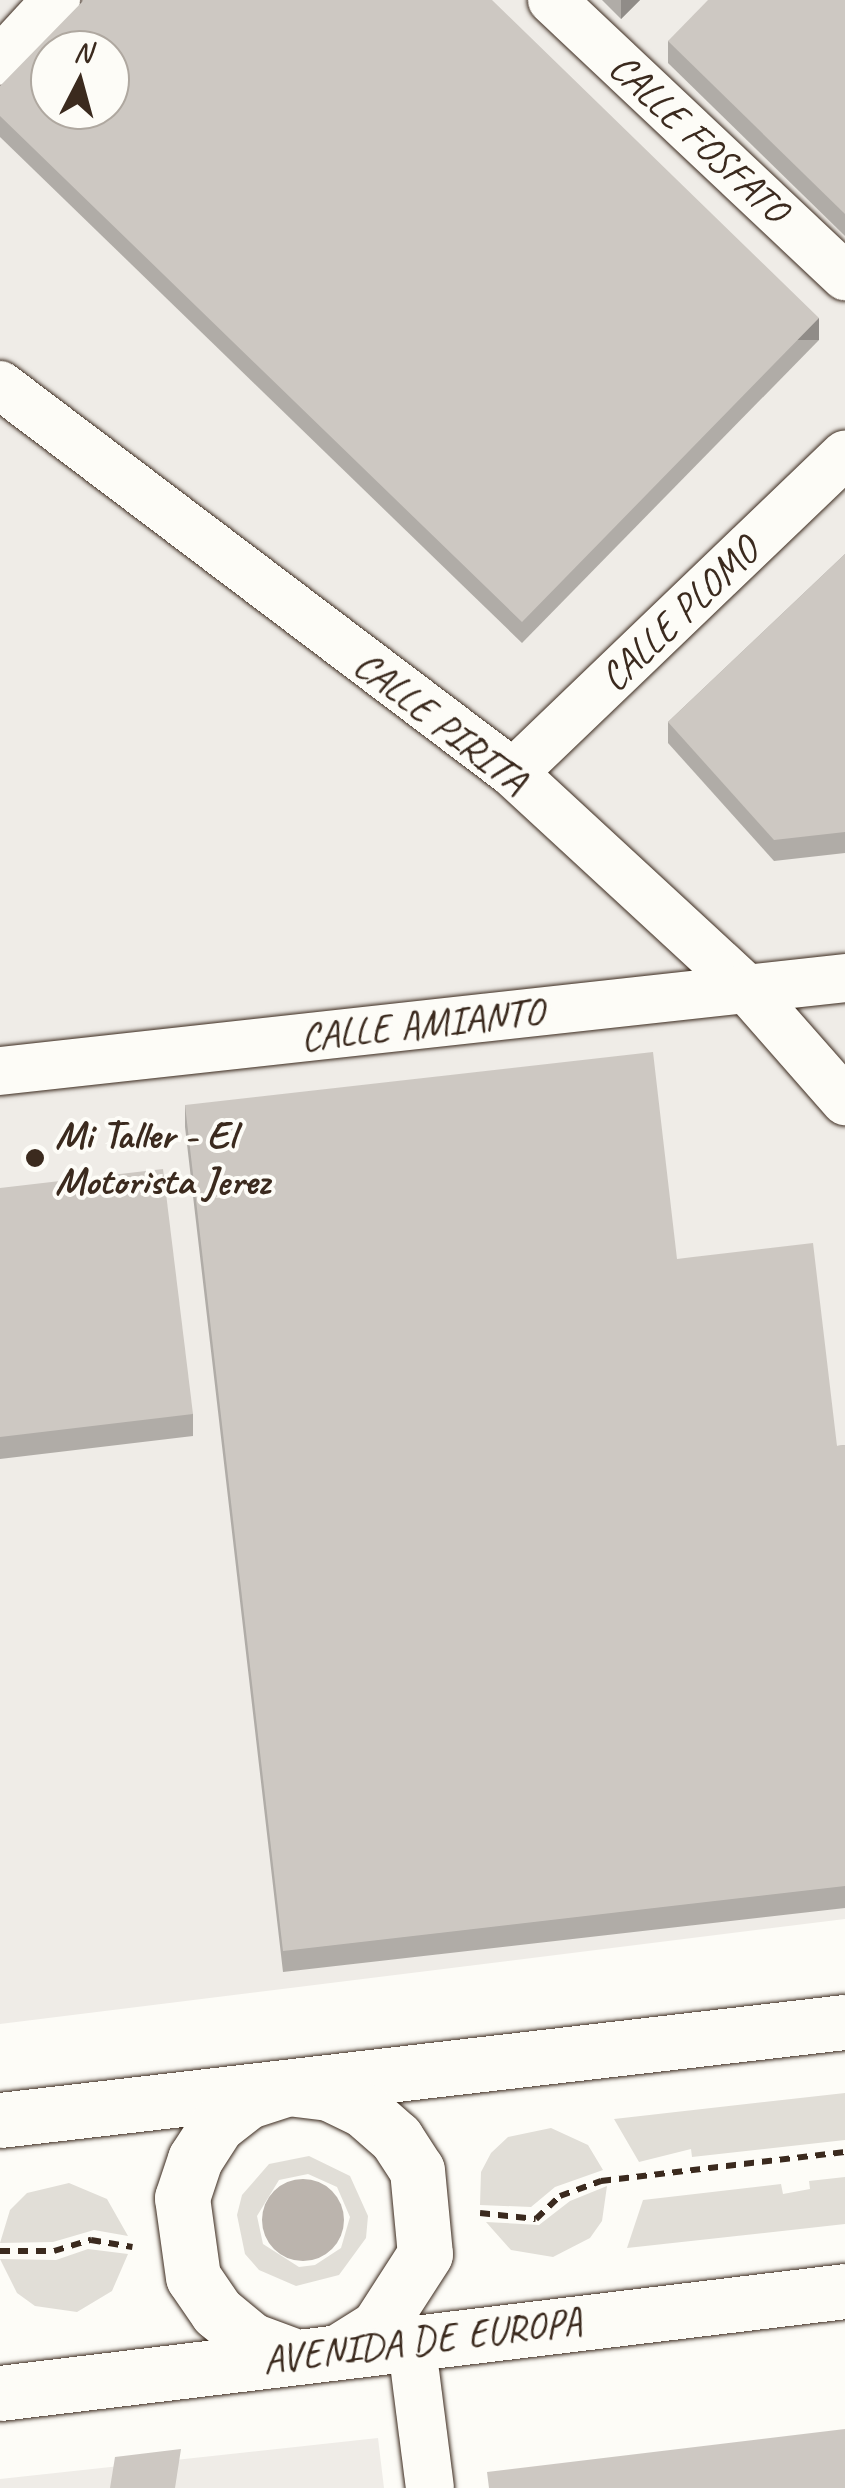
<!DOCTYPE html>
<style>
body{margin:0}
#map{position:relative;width:845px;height:2488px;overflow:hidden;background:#fdfcf7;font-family:Caveat,sans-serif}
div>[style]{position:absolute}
.built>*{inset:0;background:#efece7}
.green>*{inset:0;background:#e1ded7}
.water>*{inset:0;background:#bbb4ad}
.round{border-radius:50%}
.path>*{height:6px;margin-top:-3px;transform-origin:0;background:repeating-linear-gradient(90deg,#3b2a1e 0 10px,transparent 0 18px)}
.roads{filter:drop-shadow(0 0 2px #3b2a1e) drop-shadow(0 0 2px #3b2a1e)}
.street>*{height:48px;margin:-24px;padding:0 24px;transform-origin:24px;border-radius:24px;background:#fdfcf7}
.primary>*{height:55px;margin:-27.5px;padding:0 27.5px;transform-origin:27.5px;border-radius:27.5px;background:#fdfcf7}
.wall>*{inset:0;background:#b0aca7}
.shaded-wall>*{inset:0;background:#908c88;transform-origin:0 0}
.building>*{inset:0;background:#cdc8c2}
.dots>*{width:28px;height:28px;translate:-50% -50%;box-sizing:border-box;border:5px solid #fdfcf7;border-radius:50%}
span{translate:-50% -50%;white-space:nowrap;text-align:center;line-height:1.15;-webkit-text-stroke:8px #fdfcf7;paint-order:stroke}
.street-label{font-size:40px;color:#3b2a1e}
.poi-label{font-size:40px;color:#3b2a1e;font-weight:700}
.left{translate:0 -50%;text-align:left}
.north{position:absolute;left:30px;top:30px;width:100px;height:100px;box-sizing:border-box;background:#fdfcf7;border:2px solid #afa8a0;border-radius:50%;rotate:6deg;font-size:28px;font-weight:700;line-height:40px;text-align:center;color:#3b2a1e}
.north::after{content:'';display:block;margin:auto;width:35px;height:45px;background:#3b2a1e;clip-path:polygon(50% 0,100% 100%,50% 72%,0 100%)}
</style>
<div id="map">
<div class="built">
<i style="clip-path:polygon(evenodd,0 0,845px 0,845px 1919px,0 2024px,0 0,50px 50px,110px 50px,110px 110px,50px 110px,50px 50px)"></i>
<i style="clip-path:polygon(378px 2438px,384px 2488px,0 2488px,0 2479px)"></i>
</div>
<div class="green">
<i style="clip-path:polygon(845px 2093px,845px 2140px,692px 2157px,691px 2149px,639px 2162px,614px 2119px)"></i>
<i style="clip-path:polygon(551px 2128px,588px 2145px,603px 2170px,555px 2187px,531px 2207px,480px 2205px,481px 2172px,491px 2153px,508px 2137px)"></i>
<i style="clip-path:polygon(evenodd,309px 2156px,350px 2176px,368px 2216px,366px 2238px,339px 2275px,296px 2286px,259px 2270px,245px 2254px,237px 2215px,242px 2195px,269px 2164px,309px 2156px,308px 2174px,337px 2187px,350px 2217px,341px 2248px,315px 2265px,299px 2267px,263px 2244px,257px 2216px,279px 2180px,308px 2174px)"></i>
<i style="clip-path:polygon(845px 2177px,845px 2224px,627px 2248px,643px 2200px,781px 2184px,783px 2194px,810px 2189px,809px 2181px)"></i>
<i style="clip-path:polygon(69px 2183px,107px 2199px,128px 2236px,94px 2230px,53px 2242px,0 2243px,10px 2210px,27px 2193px)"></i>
<i style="clip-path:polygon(607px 2186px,602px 2221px,590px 2238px,553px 2257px,511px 2250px,486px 2222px,539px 2225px,570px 2201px)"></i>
<i style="clip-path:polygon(88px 2249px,128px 2254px,112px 2291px,77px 2312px,35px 2306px,17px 2293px,0 2259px,56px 2260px)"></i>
</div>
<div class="water">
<i class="round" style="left:262px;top:2179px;width:82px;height:82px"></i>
</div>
<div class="path">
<i style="left:480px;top:2213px;width:56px;rotate:6.1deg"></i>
<i style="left:536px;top:2219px;width:33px;rotate:-44deg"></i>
<i style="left:560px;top:2196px;width:44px;rotate:-20.1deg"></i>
<i style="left:601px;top:2181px;width:246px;rotate:-6.8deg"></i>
<i style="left:0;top:2251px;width:54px"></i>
<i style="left:54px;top:2251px;width:39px;rotate:-17deg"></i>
<i style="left:91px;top:2240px;width:42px;rotate:9.7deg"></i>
</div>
<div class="roads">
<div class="street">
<i style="left:552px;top:0;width:403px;rotate:43.3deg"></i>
<i style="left:0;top:61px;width:83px;rotate:-47.4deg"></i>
<i style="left:0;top:385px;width:643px;rotate:37.1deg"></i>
<i style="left:513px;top:773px;width:316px;rotate:42.7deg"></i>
<i style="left:745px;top:987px;width:152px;rotate:48.7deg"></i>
<i style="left:513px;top:773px;width:460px;rotate:-43.8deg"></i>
<i style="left:0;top:1071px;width:850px;rotate:-6.28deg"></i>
<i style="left:411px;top:2340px;width:149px;rotate:82.7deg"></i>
</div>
<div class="primary">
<i style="left:0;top:2120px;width:851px;rotate:-6.62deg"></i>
<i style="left:294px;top:2356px;width:46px;rotate:-159.6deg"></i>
<i style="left:251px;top:2340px;width:44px;rotate:-140.5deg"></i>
<i style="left:217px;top:2312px;width:42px;rotate:-124.4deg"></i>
<i style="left:193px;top:2277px;width:80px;rotate:-97.9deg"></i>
<i style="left:182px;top:2198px;width:41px;rotate:-71.6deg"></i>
<i style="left:195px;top:2159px;width:40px;rotate:-57.1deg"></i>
<i style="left:217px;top:2125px;width:39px;rotate:-38deg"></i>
<i style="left:248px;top:2101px;width:42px;rotate:-18deg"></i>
<i style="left:288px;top:2088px;width:41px;rotate:7deg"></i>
<i style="left:329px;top:2093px;width:39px;rotate:26deg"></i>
<i style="left:364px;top:2110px;width:43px;rotate:41.2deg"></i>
<i style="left:396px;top:2138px;width:38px;rotate:57deg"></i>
<i style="left:417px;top:2170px;width:84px;rotate:84.6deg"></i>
<i style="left:425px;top:2254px;width:87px;rotate:122.8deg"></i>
<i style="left:378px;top:2327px;width:41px;rotate:147.8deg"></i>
<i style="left:0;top:2393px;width:851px;rotate:-6.88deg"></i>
</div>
</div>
<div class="wall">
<i style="clip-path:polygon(602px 0,640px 0,621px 19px)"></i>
<i style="clip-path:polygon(845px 0,845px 236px,668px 63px,668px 41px)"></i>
<i style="clip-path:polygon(0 86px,819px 340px,522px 643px,0 137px)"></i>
<i style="clip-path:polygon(845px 554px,845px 853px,774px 861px,668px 743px,668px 722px)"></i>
<i style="clip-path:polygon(185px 1105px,677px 1259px,837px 1446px,845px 1445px,845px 1908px,283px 1972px,185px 1127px)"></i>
<i style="clip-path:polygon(0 1188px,193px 1414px,193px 1436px,0 1459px)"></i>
</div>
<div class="shaded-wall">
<i style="clip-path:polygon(621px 0,640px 0,621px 19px)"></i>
<i style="left:819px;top:318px;width:22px;height:425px;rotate:90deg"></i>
</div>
<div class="building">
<i style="clip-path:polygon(evenodd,84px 0,492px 0,819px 318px,522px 622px,0 116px,0 86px,84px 0,50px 50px,110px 50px,110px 110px,50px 110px,50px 50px)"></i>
<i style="clip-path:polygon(708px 0,845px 0,845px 214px,668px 41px)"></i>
<i style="clip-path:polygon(845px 554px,845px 832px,774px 840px,668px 722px)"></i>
<i style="clip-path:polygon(653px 1052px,677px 1259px,813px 1243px,837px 1446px,845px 1445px,845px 1886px,283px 1951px,185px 1105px)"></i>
<i style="clip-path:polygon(163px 1169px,193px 1414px,0 1437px,0 1188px)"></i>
<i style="clip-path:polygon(845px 2429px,845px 2488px,489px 2488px,487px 2472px)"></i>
<i style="clip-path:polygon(181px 2449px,175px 2488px,110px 2488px,115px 2457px)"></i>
</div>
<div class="dots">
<i style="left:35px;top:1158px;background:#3b2a1e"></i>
</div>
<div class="street-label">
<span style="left:699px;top:138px;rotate:43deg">CALLE FOSFATO</span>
<span style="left:679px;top:614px;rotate:-44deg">CALLE PLOMO</span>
<span style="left:441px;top:722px;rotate:38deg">CALLE PIRITA</span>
<span style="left:422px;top:1024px;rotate:-6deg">CALLE AMIANTO</span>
<span style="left:422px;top:2340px;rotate:-7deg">AVENIDA DE EUROPA</span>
</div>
<div class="poi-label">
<span class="left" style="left:55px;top:1158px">Mi Taller - El<br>Motorista Jerez</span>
</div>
<div class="north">N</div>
</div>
